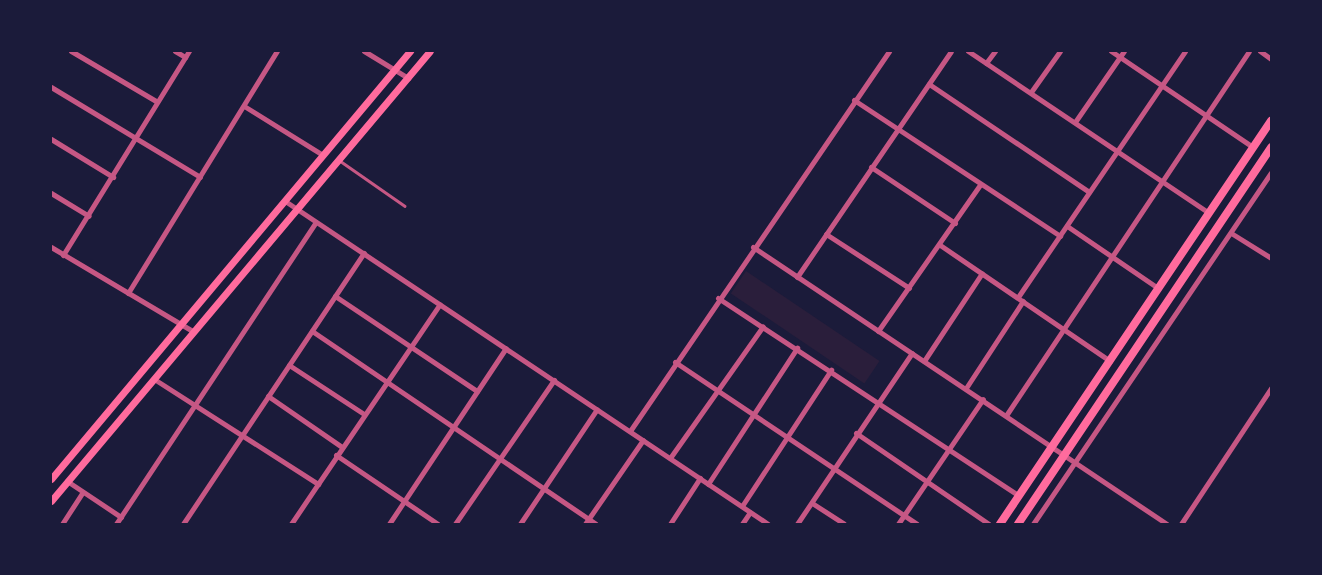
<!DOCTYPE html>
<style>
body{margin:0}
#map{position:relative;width:1322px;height:575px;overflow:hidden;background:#1b1b3a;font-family:"Titillium Web",sans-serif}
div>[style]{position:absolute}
.green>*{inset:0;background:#2a1e3b;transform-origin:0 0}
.service>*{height:2.5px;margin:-1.25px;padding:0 1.25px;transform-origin:1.25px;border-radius:1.25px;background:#c65784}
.minor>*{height:5px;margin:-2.5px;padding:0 2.5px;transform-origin:2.5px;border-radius:2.5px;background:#c65784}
.secondary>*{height:7px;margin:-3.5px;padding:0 3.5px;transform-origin:3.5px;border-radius:3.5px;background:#ff6b9d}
.primary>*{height:8px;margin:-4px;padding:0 4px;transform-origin:4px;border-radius:4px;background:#ff6b9d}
span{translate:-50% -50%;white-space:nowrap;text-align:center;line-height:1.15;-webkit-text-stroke:5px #1b1b3a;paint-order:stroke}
.frame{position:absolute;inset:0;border:52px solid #1b1b3a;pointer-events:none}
</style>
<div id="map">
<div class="green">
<i style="left:746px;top:271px;width:161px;height:27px;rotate:34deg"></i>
</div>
<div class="service">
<i style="left:339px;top:160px;width:80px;rotate:34.9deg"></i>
</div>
<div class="minor">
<i style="left:71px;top:51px;width:99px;rotate:30.5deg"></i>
<i style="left:175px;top:51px;width:12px;rotate:31deg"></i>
<i style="left:364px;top:51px;width:52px;rotate:31.5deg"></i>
<i style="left:968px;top:51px;width:290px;rotate:33.9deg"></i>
<i style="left:1111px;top:51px;width:171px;rotate:34.1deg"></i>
<i style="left:1260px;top:51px;width:14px;rotate:36deg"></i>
<i style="left:986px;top:63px;width:15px;rotate:-53deg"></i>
<i style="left:929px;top:84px;width:193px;rotate:34deg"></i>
<i style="left:51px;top:87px;width:174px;rotate:31.1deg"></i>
<i style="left:1031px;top:92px;width:50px;rotate:-54.7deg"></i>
<i style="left:854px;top:100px;width:247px;rotate:33.4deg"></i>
<i style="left:244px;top:106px;width:93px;rotate:31.8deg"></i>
<i style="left:1075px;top:122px;width:86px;rotate:-55.4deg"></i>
<i style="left:51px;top:139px;width:73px;rotate:31.5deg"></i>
<i style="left:871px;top:167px;width:101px;rotate:33.7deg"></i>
<i style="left:51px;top:193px;width:44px;rotate:31.2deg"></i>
<i style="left:285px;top:201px;width:581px;rotate:33.77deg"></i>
<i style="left:1067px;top:226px;width:110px;rotate:34.3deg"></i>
<i style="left:1231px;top:233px;width:47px;rotate:32deg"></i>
<i style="left:826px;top:234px;width:99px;rotate:33deg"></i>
<i style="left:940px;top:245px;width:206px;rotate:34.3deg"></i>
<i style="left:51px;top:247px;width:166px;rotate:30.7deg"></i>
<i style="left:753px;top:247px;width:498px;rotate:33.8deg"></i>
<i style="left:63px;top:255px;width:240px;rotate:-58.3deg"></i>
<i style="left:797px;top:277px;width:273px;rotate:-55.7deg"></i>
<i style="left:128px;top:293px;width:284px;rotate:-58.4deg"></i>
<i style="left:335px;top:296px;width:171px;rotate:33.8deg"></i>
<i style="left:1018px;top:297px;width:297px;rotate:-55.8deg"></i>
<i style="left:718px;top:298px;width:360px;rotate:33.3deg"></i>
<i style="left:312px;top:331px;width:343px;rotate:34.2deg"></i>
<i style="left:878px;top:331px;width:178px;rotate:-55.1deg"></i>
<i style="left:924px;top:361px;width:105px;rotate:-56.6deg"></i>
<i style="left:675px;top:362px;width:291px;rotate:33.8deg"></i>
<i style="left:289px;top:365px;width:90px;rotate:33.2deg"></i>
<i style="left:154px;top:379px;width:195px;rotate:32.6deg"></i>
<i style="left:318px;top:484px;width:217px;rotate:-55.9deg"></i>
<i style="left:966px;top:388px;width:104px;rotate:-56.8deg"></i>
<i style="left:268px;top:396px;width:90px;rotate:34.6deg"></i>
<i style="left:1007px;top:414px;width:436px;rotate:-56.3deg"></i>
<i style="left:630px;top:431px;width:460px;rotate:-55.7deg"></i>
<i style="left:856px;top:433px;width:161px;rotate:34.4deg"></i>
<i style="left:336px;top:455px;width:123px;rotate:34.1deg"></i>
<i style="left:670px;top:458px;width:161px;rotate:-54.8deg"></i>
<i style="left:67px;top:481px;width:65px;rotate:33.7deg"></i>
<i style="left:708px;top:484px;width:163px;rotate:-56.8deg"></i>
<i style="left:812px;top:503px;width:38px;rotate:33deg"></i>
<i style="left:742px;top:506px;width:163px;rotate:-56.8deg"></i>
<i style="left:62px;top:524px;width:38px;rotate:-57deg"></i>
<i style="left:116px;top:524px;width:362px;rotate:-56.5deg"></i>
<i style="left:183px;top:524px;width:326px;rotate:-56.3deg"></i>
<i style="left:291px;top:524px;width:48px;rotate:-56deg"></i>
<i style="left:389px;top:524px;width:211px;rotate:-56.4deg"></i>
<i style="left:455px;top:524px;width:175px;rotate:-55.5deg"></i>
<i style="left:520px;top:524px;width:138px;rotate:-56.2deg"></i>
<i style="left:585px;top:524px;width:102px;rotate:-55.4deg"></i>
<i style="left:670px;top:524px;width:55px;rotate:-56.9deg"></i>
<i style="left:742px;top:524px;width:14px;rotate:-56deg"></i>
<i style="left:797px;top:524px;width:206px;rotate:-56.1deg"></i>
<i style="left:898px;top:524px;width:151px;rotate:-55.8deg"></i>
<i style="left:1033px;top:524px;width:424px;rotate:-55.9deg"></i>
<i style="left:1181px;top:524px;width:163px;rotate:-56.5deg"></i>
</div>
<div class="secondary">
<i style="left:51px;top:479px;width:559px;rotate:-50.01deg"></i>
<i style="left:51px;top:501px;width:588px;rotate:-49.9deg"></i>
</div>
<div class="primary">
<i style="left:1000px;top:524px;width:486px;rotate:-56.1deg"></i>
<i style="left:1018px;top:524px;width:454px;rotate:-56.1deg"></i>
</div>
<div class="frame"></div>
</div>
